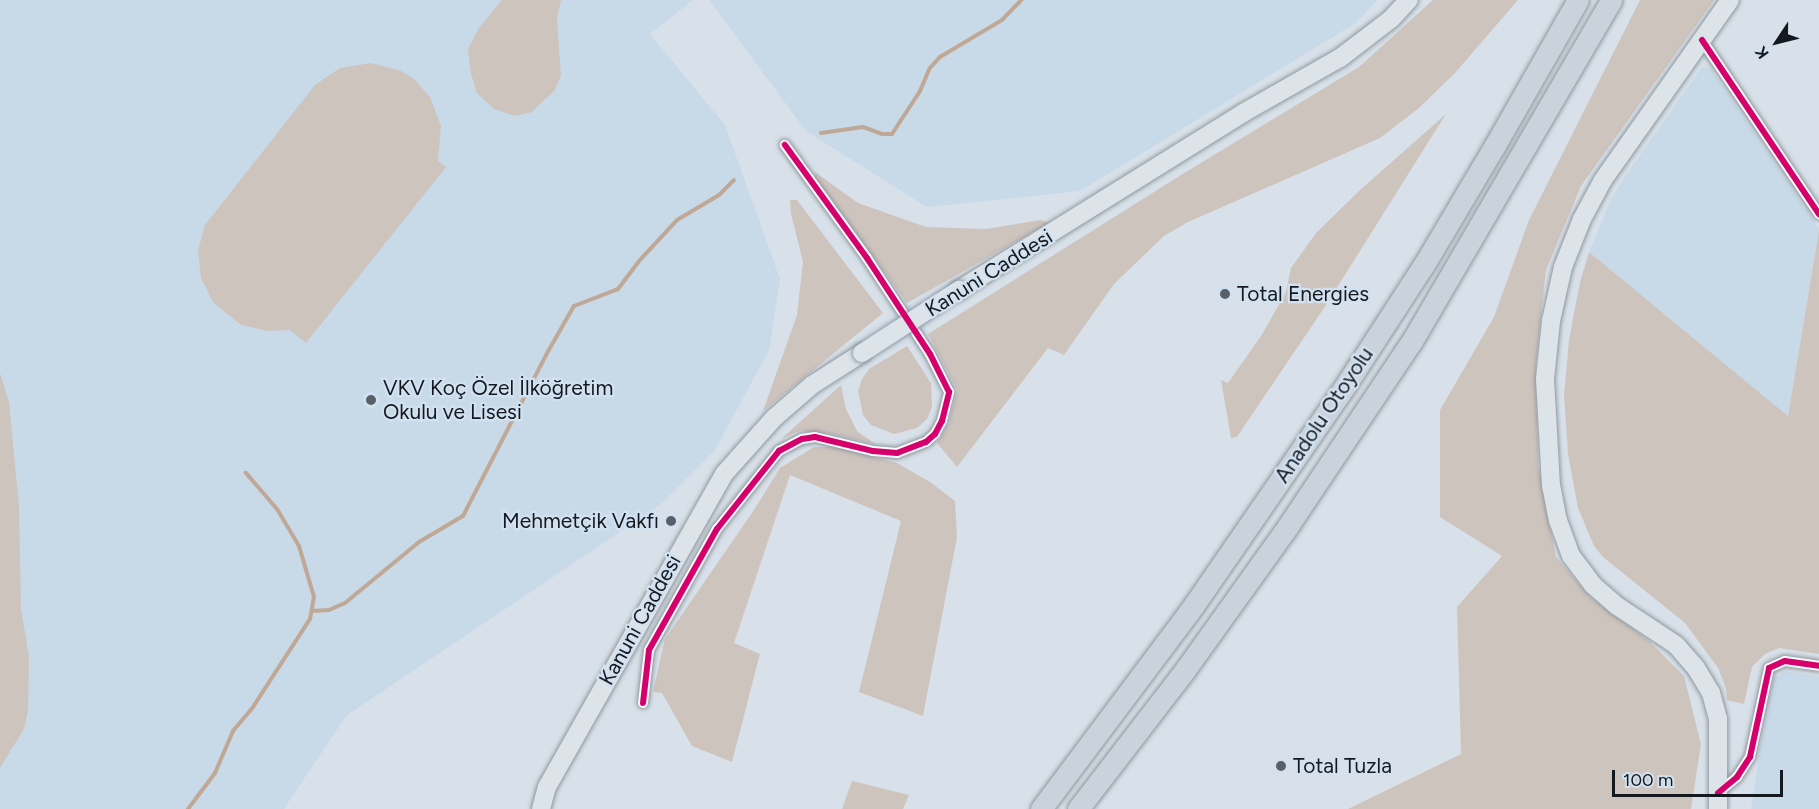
<!DOCTYPE html>
<meta charset="utf-8">
<style>
body{margin:0}
#map{position:relative;width:1819px;height:809px;overflow:hidden;background:#d8e1e9;font-family:Figtree,sans-serif}
div>[style]{position:absolute}
.built>*{inset:0;background:#c8d9e8}
.green>*{inset:0;background:#cec4be}
.stream>*{height:4px;margin:-2px;padding:0 2px;transform-origin:2px;border-radius:2px;background:#c0a897}
.roads{filter:drop-shadow(0 0 2px #91989e) drop-shadow(0 0 2px #91989e)}
.minor>*{height:10px;margin:-5px;padding:0 5px;transform-origin:5px;border-radius:5px;background:#f9fafc}
.primary>*{height:18px;margin:-9px;padding:0 9px;transform-origin:9px;border-radius:9px;background:#dce3e9}
.motorway>*{height:21px;margin:-10.5px;padding:0 10.5px;transform-origin:10.5px;border-radius:10.5px;background:#cad3dc}
.bridges{filter:drop-shadow(0 0 2px #8f9ca8) drop-shadow(0 0 2px #8f9ca8)}
.primary-bridge>*{height:18px;margin:-9px;padding:0 9px;transform-origin:9px;border-radius:9px;background:#dce3e9}
.cycleway>*{height:6px;margin:-3px;padding:0 3px;transform-origin:3px;border-radius:3px;background:#d6006c}
.dots>*{width:16px;height:16px;translate:-50% -50%;box-sizing:border-box;border:3px solid #d1e1f0;border-radius:50%}
span{translate:-50% -50%;white-space:nowrap;text-align:center;line-height:1.15;-webkit-text-stroke:4.5px #d1e1f0;paint-order:stroke}
.street-label{font-size:21px;color:#14191f}
.poi-label{font-size:21px;color:#14191f}
.left{translate:0 -50%;text-align:left}
.right{translate:-100% -50%;text-align:right}
.north{position:absolute;left:1747px;top:12px;width:60px;height:60px;-webkit-text-stroke:4px #d1e1f0;paint-order:stroke;rotate:235deg;font-size:16px;font-weight:700;line-height:24px;text-align:center;color:#14191f}
.north::after{content:'';display:block;margin:auto;width:21px;height:27px;background:#14191f;clip-path:polygon(50% 0,100% 100%,50% 72%,0 100%)}
.scale{position:absolute;left:1612px;top:770px;width:171px;height:27px;box-sizing:border-box;border:3px solid #14191f;border-top:0;padding-left:8px;font-size:18px;line-height:21px;white-space:nowrap;color:#14191f;-webkit-text-stroke:4px #d1e1f0;paint-order:stroke}
</style>
<div id="map">
<div class="built">
<i style="clip-path:polygon(0 0,693px 0,650px 34px,725px 125px,780px 279px,769px 350px,715px 450px,660px 505px,346px 716px,284px 809px,0 809px)"></i>
<i style="clip-path:polygon(709px 0,1377px 0,1356px 23px,1080px 191px,927px 207px,806px 131px)"></i>
<i style="clip-path:polygon(1702px 67px,1711px 69px,1819px 229px,1788px 416px,1589px 252px,1610px 201px,1624px 178px)"></i>
<i style="clip-path:polygon(1786px 671px,1819px 677px,1819px 809px,1751px 809px,1771px 679px)"></i>
</div>
<div class="green">
<i style="clip-path:polygon(502px 0,561px 0,557px 19px,561px 76px,555px 90px,532px 112px,515px 116px,494px 109px,477px 93px,471px 74px,468px 49px,478px 29px)"></i>
<i style="clip-path:polygon(1433px 0,1518px 0,1455px 73px,1419px 108px,1380px 138px,1188px 222px,1164px 236px,1114px 284px,1064px 355px,1048px 348px,957px 467px,937px 443px,949px 423px,957px 390px,928px 334px,1181px 175px,1359px 67px)"></i>
<i style="clip-path:polygon(1640px 0,1714px 0,1581px 186px,1546px 270px,1536px 362px,1538px 464px,1556px 557px,1590px 597px,1648px 640px,1684px 676px,1701px 744px,1691px 809px,1348px 809px,1461px 754px,1457px 607px,1502px 556px,1440px 517px,1440px 410px,1494px 317px,1529px 220px)"></i>
<i style="clip-path:polygon(371px 63px,401px 71px,414px 79px,430px 97px,441px 126px,438px 161px,446px 167px,306px 343px,290px 330px,268px 331px,241px 325px,213px 302px,201px 278px,198px 251px,205px 225px,315px 85px,340px 68px)"></i>
<i style="clip-path:polygon(1446px 114px,1326px 305px,1237px 437px,1231px 438px,1221px 380px,1228px 383px,1261px 336px,1286px 292px,1291px 268px,1316px 233px,1360px 190px)"></i>
<i style="clip-path:polygon(815px 172px,858px 203px,926px 227px,986px 229px,1041px 220px,1049px 223px,907px 303px,815px 177px)"></i>
<i style="clip-path:polygon(790px 200px,797px 200px,883px 313px,763px 411px,797px 315px,803px 262px,791px 214px)"></i>
<i style="clip-path:polygon(1819px 230px,1819px 654px,1779px 648px,1765px 654px,1752px 667px,1744px 704px,1727px 700px,1726px 688px,1718px 668px,1685px 623px,1603px 557px,1594px 546px,1578px 508px,1568px 454px,1564px 395px,1569px 340px,1580px 282px,1589px 252px,1788px 416px)"></i>
<i style="clip-path:polygon(907px 346px,931px 383px,932px 407px,927px 419px,917px 428px,894px 434px,871px 425px,863px 415px,858px 391px,862px 379px,869px 369px)"></i>
<i style="clip-path:polygon(0 373px,9px 402px,19px 506px,21px 609px,29px 657px,28px 711px,24px 729px,0 768px)"></i>
<i style="clip-path:polygon(841px 385px,846px 409px,857px 431px,875px 444px,832px 434px,799px 431px,781px 439px)"></i>
<i style="clip-path:polygon(814px 447px,834px 447px,897px 463px,930px 482px,955px 501px,957px 537px,923px 716px,859px 692px,901px 521px,790px 475px,734px 643px,760px 654px,732px 762px,692px 746px,662px 693px,653px 692px,665px 639px,754px 510px,780px 468px)"></i>
<i style="clip-path:polygon(852px 781px,909px 795px,903px 809px,842px 809px)"></i>
</div>
<div class="stream">
<i style="left:821px;top:133px;width:42px;rotate:-8.1deg"></i>
<i style="left:863px;top:127px;width:20px;rotate:20deg"></i>
<i style="left:882px;top:134px;width:10px"></i>
<i style="left:892px;top:134px;width:51px;rotate:-56.9deg"></i>
<i style="left:920px;top:91px;width:25px;rotate:-67deg"></i>
<i style="left:930px;top:68px;width:15px;rotate:-48deg"></i>
<i style="left:940px;top:57px;width:72px;rotate:-30.8deg"></i>
<i style="left:1002px;top:20px;width:28px;rotate:-46deg"></i>
<i style="left:312px;top:611px;width:17px;rotate:-3deg"></i>
<i style="left:329px;top:610px;width:17px;rotate:-24deg"></i>
<i style="left:345px;top:603px;width:96px;rotate:-39.5deg"></i>
<i style="left:419px;top:542px;width:51px;rotate:-30.6deg"></i>
<i style="left:463px;top:516px;width:181px;rotate:-62.7deg"></i>
<i style="left:546px;top:355px;width:56px;rotate:-60.3deg"></i>
<i style="left:574px;top:306px;width:47px;rotate:-21.1deg"></i>
<i style="left:618px;top:289px;width:36px;rotate:-53deg"></i>
<i style="left:640px;top:260px;width:54px;rotate:-47.2deg"></i>
<i style="left:677px;top:220px;width:49px;rotate:-30.8deg"></i>
<i style="left:719px;top:195px;width:21px;rotate:-45deg"></i>
<i style="left:188px;top:809px;width:45px;rotate:-53.1deg"></i>
<i style="left:215px;top:773px;width:46px;rotate:-66.8deg"></i>
<i style="left:233px;top:731px;width:31px;rotate:-50deg"></i>
<i style="left:253px;top:707px;width:105px;rotate:-57.1deg"></i>
<i style="left:310px;top:619px;width:22px;rotate:-80deg"></i>
<i style="left:314px;top:597px;width:53px;rotate:-106.4deg"></i>
<i style="left:299px;top:546px;width:43px;rotate:-120.7deg"></i>
<i style="left:277px;top:509px;width:48px;rotate:-130.7deg"></i>
</div>
<div class="roads">
<div class="minor">
<i style="left:1702px;top:40px;width:210px;rotate:56.1deg"></i>
<i style="left:643px;top:703px;width:53px;rotate:-83.5deg"></i>
<i style="left:649px;top:650px;width:139px;rotate:-60.7deg"></i>
<i style="left:717px;top:529px;width:100px;rotate:-51.5deg"></i>
<i style="left:779px;top:451px;width:26px;rotate:-28deg"></i>
<i style="left:802px;top:439px;width:13px;rotate:-9deg"></i>
<i style="left:815px;top:437px;width:60px;rotate:13.6deg"></i>
<i style="left:873px;top:451px;width:24px;rotate:5deg"></i>
<i style="left:897px;top:453px;width:31px;rotate:-21deg"></i>
<i style="left:926px;top:442px;width:12px;rotate:-42deg"></i>
<i style="left:935px;top:434px;width:15px;rotate:-62deg"></i>
<i style="left:942px;top:421px;width:30px;rotate:-76deg"></i>
<i style="left:949px;top:392px;width:42px;rotate:-116.6deg"></i>
<i style="left:930px;top:354px;width:115px;rotate:-123.3deg"></i>
<i style="left:867px;top:258px;width:140px;rotate:-126deg"></i>
<i style="left:1718px;top:793px;width:25px;rotate:-40deg"></i>
<i style="left:1737px;top:777px;width:24px;rotate:-57deg"></i>
<i style="left:1750px;top:757px;width:91px;rotate:-77.9deg"></i>
<i style="left:1769px;top:668px;width:17px;rotate:-24deg"></i>
<i style="left:1785px;top:661px;width:34px;rotate:8deg"></i>
</div>
<div class="primary">
<i style="left:959px;top:290px;width:335px;rotate:-31.9deg"></i>
<i style="left:1243px;top:113px;width:112px;rotate:-29.6deg"></i>
<i style="left:1340px;top:58px;width:64px;rotate:-37.4deg"></i>
<i style="left:1391px;top:19px;width:26px;rotate:-47deg"></i>
<i style="left:541px;top:809px;width:23px;rotate:-75deg"></i>
<i style="left:547px;top:787px;width:360px;rotate:-60.5deg"></i>
<i style="left:724px;top:474px;width:75px;rotate:-48.2deg"></i>
<i style="left:774px;top:418px;width:50px;rotate:-41deg"></i>
<i style="left:812px;top:385px;width:59px;rotate:-32.6deg"></i>
<i style="left:1718px;top:809px;width:90px;rotate:-90deg"></i>
<i style="left:1718px;top:719px;width:27px;rotate:-105deg"></i>
<i style="left:1711px;top:693px;width:29px;rotate:-121deg"></i>
<i style="left:1696px;top:668px;width:30px;rotate:-131deg"></i>
<i style="left:1676px;top:645px;width:71px;rotate:-146.5deg"></i>
<i style="left:1617px;top:606px;width:32px;rotate:-139deg"></i>
<i style="left:1593px;top:585px;width:36px;rotate:-127deg"></i>
<i style="left:1571px;top:556px;width:37px;rotate:-110deg"></i>
<i style="left:1558px;top:521px;width:36px;rotate:-101deg"></i>
<i style="left:1551px;top:486px;width:107px;rotate:-93.2deg"></i>
<i style="left:1545px;top:379px;width:58px;rotate:-84.1deg"></i>
<i style="left:1551px;top:321px;width:55px;rotate:-77.5deg"></i>
<i style="left:1563px;top:267px;width:52px;rotate:-68.4deg"></i>
<i style="left:1582px;top:219px;width:44px;rotate:-61.7deg"></i>
<i style="left:1603px;top:180px;width:220px;rotate:-54.8deg"></i>
</div>
<div class="motorway">
<i style="left:1041px;top:809px;width:255px;rotate:-53.1deg"></i>
<i style="left:1194px;top:605px;width:266px;rotate:-55.4deg"></i>
<i style="left:1345px;top:386px;width:147px;rotate:-57deg"></i>
<i style="left:1425px;top:263px;width:135px;rotate:-59.3deg"></i>
<i style="left:1494px;top:147px;width:169px;rotate:-60.3deg"></i>
<i style="left:1078px;top:809px;width:175px;rotate:-52.4deg"></i>
<i style="left:1185px;top:670px;width:177px;rotate:-54.4deg"></i>
<i style="left:1288px;top:526px;width:223px;rotate:-56.2deg"></i>
<i style="left:1412px;top:341px;width:395px;rotate:-59.7deg"></i>
</div>
</div>
<div class="bridges">
<div class="primary-bridge">
<i style="left:862px;top:353px;width:116px;rotate:-33deg"></i>
</div>
</div>
<div class="cycleway">
<i style="left:1702px;top:40px;width:210px;rotate:56.1deg"></i>
<i style="left:643px;top:703px;width:53px;rotate:-83.5deg"></i>
<i style="left:649px;top:650px;width:139px;rotate:-60.7deg"></i>
<i style="left:717px;top:529px;width:100px;rotate:-51.5deg"></i>
<i style="left:779px;top:451px;width:26px;rotate:-28deg"></i>
<i style="left:802px;top:439px;width:13px;rotate:-9deg"></i>
<i style="left:815px;top:437px;width:60px;rotate:13.6deg"></i>
<i style="left:873px;top:451px;width:24px;rotate:5deg"></i>
<i style="left:897px;top:453px;width:31px;rotate:-21deg"></i>
<i style="left:926px;top:442px;width:12px;rotate:-42deg"></i>
<i style="left:935px;top:434px;width:15px;rotate:-62deg"></i>
<i style="left:942px;top:421px;width:30px;rotate:-76deg"></i>
<i style="left:949px;top:392px;width:42px;rotate:-116.6deg"></i>
<i style="left:930px;top:354px;width:115px;rotate:-123.3deg"></i>
<i style="left:867px;top:258px;width:140px;rotate:-126deg"></i>
<i style="left:1718px;top:793px;width:25px;rotate:-40deg"></i>
<i style="left:1737px;top:777px;width:24px;rotate:-57deg"></i>
<i style="left:1750px;top:757px;width:91px;rotate:-77.9deg"></i>
<i style="left:1769px;top:668px;width:17px;rotate:-24deg"></i>
<i style="left:1785px;top:661px;width:34px;rotate:8deg"></i>
</div>
<div class="dots">
<i style="left:1225px;top:294px;background:#595f66"></i>
<i style="left:371px;top:400px;background:#595f66"></i>
<i style="left:671px;top:521px;background:#595f66"></i>
<i style="left:1281px;top:766px;background:#595f66"></i>
</div>
<div class="street-label">
<span style="left:989px;top:273px;rotate:-32deg">Kanuni Caddesi</span>
<span style="left:1324px;top:415px;rotate:-56deg">Anadolu Otoyolu</span>
<span style="left:640px;top:620px;rotate:-61deg">Kanuni Caddesi</span>
</div>
<div class="poi-label">
<span class="left" style="left:1237px;top:294px">Total Energies</span>
<span class="left" style="left:383px;top:400px">VKV Koç Özel İlköğretim<br>Okulu ve Lisesi</span>
<span class="right" style="left:659px;top:521px">Mehmetçik Vakfı</span>
<span class="left" style="left:1293px;top:766px">Total Tuzla</span>
</div>
<div class="north">K</div>
<div class="scale">100 m</div>
</div>
